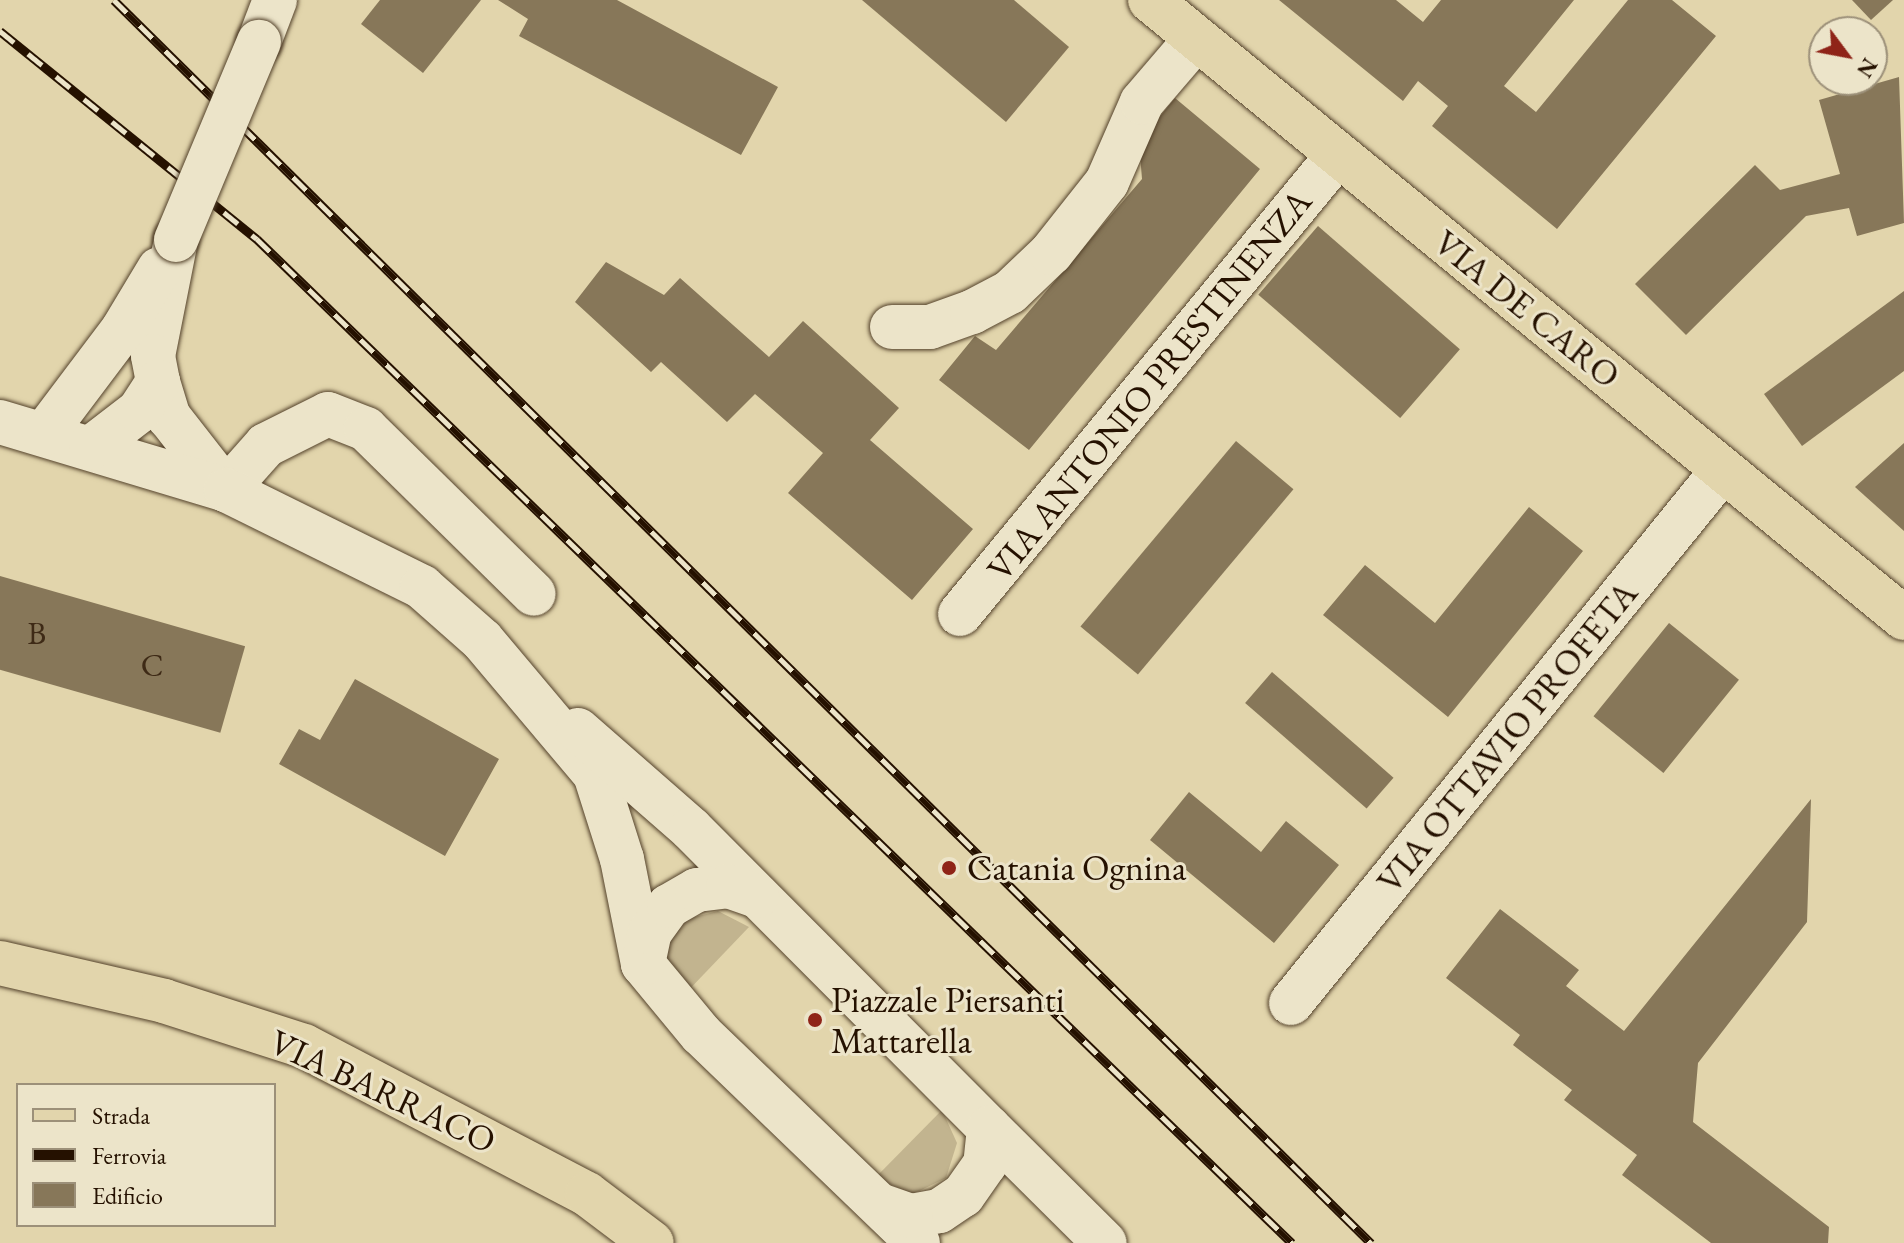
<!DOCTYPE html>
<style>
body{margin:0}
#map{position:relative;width:1904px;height:1243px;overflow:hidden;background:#e2d5ac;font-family:"EB Garamond",serif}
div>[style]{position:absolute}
.green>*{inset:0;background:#c2b48f}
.building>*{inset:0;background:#877759;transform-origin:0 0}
.roads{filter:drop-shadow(0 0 2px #54422b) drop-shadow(0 0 2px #54422b)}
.minor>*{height:44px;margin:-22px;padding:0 22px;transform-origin:22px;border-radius:22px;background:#ece4c9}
.major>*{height:44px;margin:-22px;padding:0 22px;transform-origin:22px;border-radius:22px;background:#e2d5ac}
.rail>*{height:9px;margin-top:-4.5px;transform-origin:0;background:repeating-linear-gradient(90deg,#ece4c9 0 18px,#251100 0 36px);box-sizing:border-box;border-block:2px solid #251100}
.bridges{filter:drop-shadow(0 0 2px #54422b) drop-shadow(0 0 2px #54422b)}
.minor-bridge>*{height:44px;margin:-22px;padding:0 22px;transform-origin:22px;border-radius:22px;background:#ece4c9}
.dots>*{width:22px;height:22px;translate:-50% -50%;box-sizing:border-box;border:4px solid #ece4c9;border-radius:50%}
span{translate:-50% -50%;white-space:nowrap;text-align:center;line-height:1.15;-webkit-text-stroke:6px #ece4c9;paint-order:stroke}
.number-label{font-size:32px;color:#3e2a16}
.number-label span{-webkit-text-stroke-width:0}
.street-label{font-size:36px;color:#251100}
.poi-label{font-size:36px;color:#251100}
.left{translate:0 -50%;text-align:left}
.legend{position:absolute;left:16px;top:1083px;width:260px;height:144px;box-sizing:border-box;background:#ece4c9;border:2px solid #9c9079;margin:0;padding:10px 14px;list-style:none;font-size:24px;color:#251100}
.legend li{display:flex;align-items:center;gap:16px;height:40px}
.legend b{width:40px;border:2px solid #9c9079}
.north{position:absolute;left:1808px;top:16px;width:80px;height:80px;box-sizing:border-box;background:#ece4c9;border:2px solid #9c9079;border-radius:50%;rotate:122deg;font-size:22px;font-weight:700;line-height:32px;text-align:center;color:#251100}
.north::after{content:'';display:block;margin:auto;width:28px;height:36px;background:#8f2418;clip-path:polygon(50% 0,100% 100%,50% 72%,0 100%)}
</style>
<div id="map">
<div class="green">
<i style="clip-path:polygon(718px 911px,749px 927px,683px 996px,671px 984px,665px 949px,683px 920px)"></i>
<i style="clip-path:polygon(942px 1110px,957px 1143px,946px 1178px,913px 1194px,875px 1178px)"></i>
</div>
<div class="building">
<i style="clip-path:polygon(380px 0,481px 0,423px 73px,361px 24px)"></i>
<i style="clip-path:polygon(498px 0,617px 0,778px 87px,741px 155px,519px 36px,528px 19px)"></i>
<i style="clip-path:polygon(862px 0,1014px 0,1069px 47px,1006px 122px)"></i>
<i style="clip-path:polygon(1279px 0,1396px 0,1423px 22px,1441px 0,1574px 0,1504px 86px,1536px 112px,1628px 0,1672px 0,1716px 36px,1557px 229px,1432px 126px,1448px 106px,1418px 81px,1403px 101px)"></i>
<i style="clip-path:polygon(1852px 0,1893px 0,1871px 20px)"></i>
<i style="clip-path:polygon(1899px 77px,1904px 223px,1857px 236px,1849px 208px,1806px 216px,1686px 335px,1635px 284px,1755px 165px,1780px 190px,1840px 174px,1819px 100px)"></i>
<i style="clip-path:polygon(1175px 98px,1260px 169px,1029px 450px,939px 380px,975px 336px,996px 350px,1142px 179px,1139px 142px)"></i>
<i style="left:1318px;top:226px;width:188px;height:91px;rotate:41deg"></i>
<i style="clip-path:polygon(606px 262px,664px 295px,680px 278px,769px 357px,803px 321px,899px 408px,870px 440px,973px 529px,912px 600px,788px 493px,823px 453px,755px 394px,727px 422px,661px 362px,651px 372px,575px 302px)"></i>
<i style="clip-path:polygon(1904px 291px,1904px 371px,1802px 446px,1764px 394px)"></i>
<i style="left:1236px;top:441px;width:75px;height:242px;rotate:40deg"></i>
<i style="clip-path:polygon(1904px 443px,1904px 531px,1855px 487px)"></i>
<i style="clip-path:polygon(1529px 507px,1583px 551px,1448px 717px,1323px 615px,1365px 565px,1435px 623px)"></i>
<i style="left:0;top:576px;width:255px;height:90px;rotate:16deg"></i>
<i style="left:1669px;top:623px;width:90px;height:120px;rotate:39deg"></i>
<i style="left:1272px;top:672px;width:161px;height:41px;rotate:41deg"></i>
<i style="clip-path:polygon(355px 679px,499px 759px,445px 856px,279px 764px,299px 729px,320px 740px)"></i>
<i style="clip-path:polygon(1189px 792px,1261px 852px,1286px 821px,1339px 865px,1274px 943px,1150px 840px)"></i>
<i style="clip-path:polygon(1811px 799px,1807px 922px,1698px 1063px,1693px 1122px,1829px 1227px,1828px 1243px,1711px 1243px,1622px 1175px,1637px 1155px,1564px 1100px,1572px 1090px,1513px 1045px,1520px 1035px,1446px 978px,1500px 909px,1579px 970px,1566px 986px,1624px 1031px)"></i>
</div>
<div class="roads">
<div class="minor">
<i style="left:259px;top:42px;width:45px;rotate:-69.1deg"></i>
<i style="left:176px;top:240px;width:118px;rotate:101.2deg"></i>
<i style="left:153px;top:356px;width:26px;rotate:79deg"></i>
<i style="left:158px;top:382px;width:37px;rotate:73deg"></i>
<i style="left:169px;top:417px;width:93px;rotate:52deg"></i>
<i style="left:226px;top:490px;width:60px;rotate:-48.4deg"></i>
<i style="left:266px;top:445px;width:69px;rotate:-26.6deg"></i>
<i style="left:328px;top:414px;width:41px;rotate:21.5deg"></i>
<i style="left:366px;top:429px;width:235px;rotate:44.5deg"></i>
<i style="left:892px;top:327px;width:38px"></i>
<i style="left:930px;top:327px;width:45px;rotate:-19.7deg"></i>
<i style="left:972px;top:312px;width:43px;rotate:-27.8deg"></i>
<i style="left:1010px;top:292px;width:57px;rotate:-43.6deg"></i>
<i style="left:1051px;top:253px;width:90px;rotate:-51.7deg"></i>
<i style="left:1107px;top:182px;width:87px;rotate:-66.4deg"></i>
<i style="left:1142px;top:102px;width:83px;rotate:-49.4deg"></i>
<i style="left:0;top:422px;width:236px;rotate:16.7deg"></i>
<i style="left:226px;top:490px;width:219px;rotate:26.3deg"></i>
<i style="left:422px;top:587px;width:80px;rotate:41.5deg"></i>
<i style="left:482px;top:640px;width:175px;rotate:49.9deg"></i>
<i style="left:595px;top:774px;width:89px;rotate:72.4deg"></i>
<i style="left:622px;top:859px;width:107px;rotate:78.7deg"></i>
<i style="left:643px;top:964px;width:91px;rotate:50.4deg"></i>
<i style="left:701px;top:1034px;width:301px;rotate:43.9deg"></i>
<i style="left:44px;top:434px;width:131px;rotate:-53deg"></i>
<i style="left:123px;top:329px;width:70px;rotate:-59deg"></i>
<i style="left:91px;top:448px;width:61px;rotate:-37.6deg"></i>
<i style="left:139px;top:411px;width:35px;rotate:-57deg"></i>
<i style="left:960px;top:614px;width:595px;rotate:-50.53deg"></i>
<i style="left:578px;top:730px;width:150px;rotate:41.2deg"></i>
<i style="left:691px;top:829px;width:422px;rotate:45.1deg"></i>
<i style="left:989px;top:1128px;width:36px;rotate:96deg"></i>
<i style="left:985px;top:1164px;width:38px;rotate:125deg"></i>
<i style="left:963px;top:1195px;width:29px;rotate:146deg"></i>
<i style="left:939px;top:1211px;width:28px;rotate:170deg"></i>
<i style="left:911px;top:1216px;width:31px;rotate:-161deg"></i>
<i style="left:643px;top:964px;width:33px;rotate:-78deg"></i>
<i style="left:650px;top:932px;width:32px;rotate:-54deg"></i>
<i style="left:669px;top:906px;width:32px;rotate:-30deg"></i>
<i style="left:697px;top:890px;width:31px;rotate:-7deg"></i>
<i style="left:728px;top:886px;width:31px;rotate:19deg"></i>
<i style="left:1291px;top:1003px;width:686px;rotate:-50.98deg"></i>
<i style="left:989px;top:1128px;width:163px;rotate:44.8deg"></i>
</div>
<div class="major">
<i style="left:1150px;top:0;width:975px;rotate:39.34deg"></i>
<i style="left:0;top:963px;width:168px;rotate:13deg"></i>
<i style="left:164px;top:1001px;width:147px;rotate:17.8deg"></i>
<i style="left:304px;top:1046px;width:319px;rotate:27.6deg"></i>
<i style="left:587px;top:1194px;width:81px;rotate:37deg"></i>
</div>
</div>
<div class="rail">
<i style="left:114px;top:0;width:1768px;rotate:44.68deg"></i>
<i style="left:0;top:31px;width:331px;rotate:39deg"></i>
<i style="left:257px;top:239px;width:1442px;rotate:44.13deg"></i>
</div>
<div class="bridges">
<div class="minor-bridge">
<i style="left:176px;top:240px;width:215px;rotate:-67.3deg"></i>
</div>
</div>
<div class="dots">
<i style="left:949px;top:868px;background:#8f2418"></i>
<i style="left:815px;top:1020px;background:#8f2418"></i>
</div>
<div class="number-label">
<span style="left:37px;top:633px">B</span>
<span style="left:152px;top:665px">C</span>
</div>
<div class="street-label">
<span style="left:1527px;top:309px;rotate:39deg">VIA DE CARO</span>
<span style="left:1149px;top:385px;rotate:-51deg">VIA ANTONIO PRESTINENZA</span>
<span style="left:1507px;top:737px;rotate:-51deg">VIA OTTAVIO PROFETA</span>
<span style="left:383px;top:1091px;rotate:25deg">VIA BARRACO</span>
</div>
<div class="poi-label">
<span class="left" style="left:967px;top:868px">Catania Ognina</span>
<span class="left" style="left:831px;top:1020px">Piazzale Piersanti<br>Mattarella</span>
</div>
<ul class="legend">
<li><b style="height:10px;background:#e2d5ac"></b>Strada</li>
<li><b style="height:10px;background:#251100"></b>Ferrovia</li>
<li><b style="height:22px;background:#877759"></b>Edificio</li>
</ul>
<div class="north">N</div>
</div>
